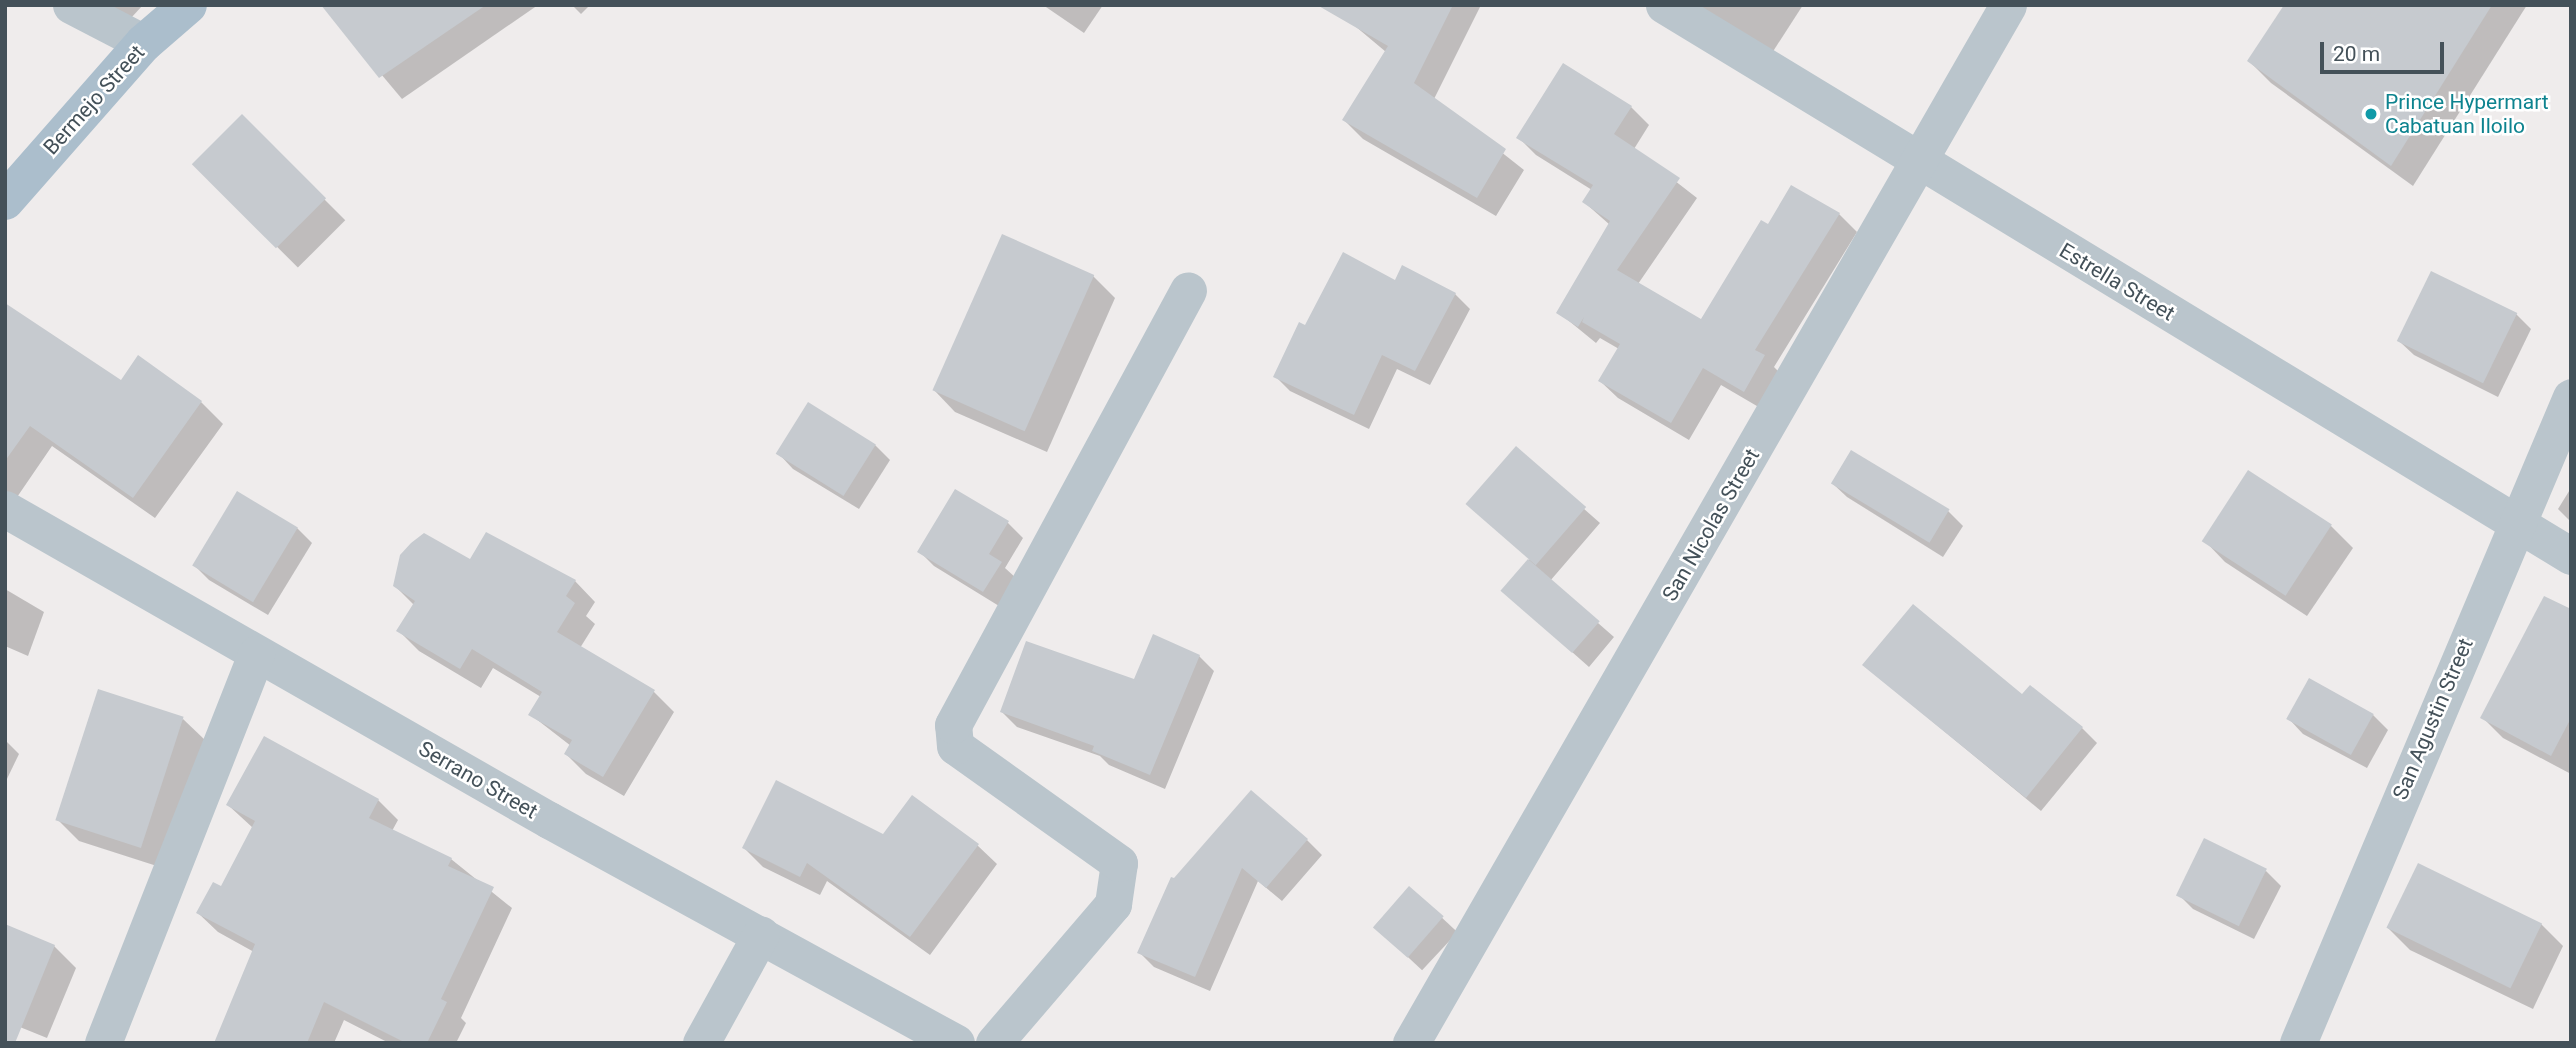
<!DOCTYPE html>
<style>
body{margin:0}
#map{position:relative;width:2576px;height:1048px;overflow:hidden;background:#efecec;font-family:Roboto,sans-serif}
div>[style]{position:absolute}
.shadow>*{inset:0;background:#0003;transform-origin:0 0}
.building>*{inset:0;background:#c6cacf;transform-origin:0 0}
.street>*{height:37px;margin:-18.5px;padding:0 18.5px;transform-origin:18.5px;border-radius:18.5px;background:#bac5cc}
.primary>*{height:38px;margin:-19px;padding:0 19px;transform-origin:19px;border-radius:19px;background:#abbecc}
.dots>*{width:19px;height:19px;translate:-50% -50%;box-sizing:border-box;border:4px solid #fff;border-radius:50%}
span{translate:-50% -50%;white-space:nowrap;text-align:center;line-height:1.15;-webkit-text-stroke:5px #fff;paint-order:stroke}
.street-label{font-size:21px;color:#445159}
.culture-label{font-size:21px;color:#0d838f}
.left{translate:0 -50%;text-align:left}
.frame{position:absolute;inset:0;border:7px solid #445159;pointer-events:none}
.scale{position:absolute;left:2320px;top:42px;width:124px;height:32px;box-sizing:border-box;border:4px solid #445159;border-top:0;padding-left:9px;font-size:21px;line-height:24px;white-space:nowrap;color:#445159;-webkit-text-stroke:5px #fff;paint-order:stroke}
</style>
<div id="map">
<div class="shadow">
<i style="clip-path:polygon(105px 5px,143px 5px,131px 18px)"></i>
<i style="clip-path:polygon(323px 5px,538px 5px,402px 99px)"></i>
<i style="clip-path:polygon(572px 5px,590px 5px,581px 14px)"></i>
<i style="clip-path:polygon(1043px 5px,1103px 5px,1084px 33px)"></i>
<i style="clip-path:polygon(1366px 5px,1481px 5px,1434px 99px,1524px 170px,1496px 216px,1363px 139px,1344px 120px,1386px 52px,1355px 26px)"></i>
<i style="clip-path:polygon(1698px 5px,1803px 5px,1772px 53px)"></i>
<i style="clip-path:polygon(2286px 5px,2527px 5px,2413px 186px,2271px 83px,2249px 61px)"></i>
<i style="clip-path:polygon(1631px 107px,1649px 125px,1634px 149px,1697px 198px,1638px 284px,1702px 321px,1769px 227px,1839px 214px,1857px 232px,1774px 367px,1782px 375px,1762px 409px,1721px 385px,1689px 440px,1618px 398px,1600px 381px,1619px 349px,1600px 338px,1596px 343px,1558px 312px,1610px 225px,1584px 202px,1592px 190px,1536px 155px,1518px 137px)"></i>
<i style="left:242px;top:117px;width:146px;height:67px;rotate:45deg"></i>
<i style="clip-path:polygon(1093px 276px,1115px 298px,1047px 452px,955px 412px,934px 390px)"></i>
<i style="clip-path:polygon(1396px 282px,1455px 294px,1470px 309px,1430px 385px,1397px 369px,1369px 429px,1290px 391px,1275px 376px,1306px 327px)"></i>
<i style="clip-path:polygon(5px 305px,121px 383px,139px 358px,201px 402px,223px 424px,155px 518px,52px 446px,13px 503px,5px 498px)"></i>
<i style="clip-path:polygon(2516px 314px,2531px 329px,2498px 397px,2414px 355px,2399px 341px)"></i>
<i style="clip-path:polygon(875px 445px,890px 460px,859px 509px,793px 469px,779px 454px)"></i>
<i style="clip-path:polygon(1516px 449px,1600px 523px,1550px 581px,1614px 637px,1589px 667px,1503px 591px,1530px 559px,1468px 504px)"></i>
<i style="clip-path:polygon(1832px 483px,1948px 511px,1963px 526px,1943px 557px,1847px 497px)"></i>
<i style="clip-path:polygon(2571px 488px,2571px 522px,2558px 509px)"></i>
<i style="clip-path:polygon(955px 491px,1008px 523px,1023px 538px,1005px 568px,1016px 578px,999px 606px,934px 566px,919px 551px)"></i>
<i style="clip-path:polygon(2331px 526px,2353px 548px,2307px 616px,2225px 562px,2204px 540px)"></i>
<i style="clip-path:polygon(297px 528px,312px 543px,268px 615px,209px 580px,194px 565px)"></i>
<i style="clip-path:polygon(471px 562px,575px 581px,595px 602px,586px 616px,595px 624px,580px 648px,654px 692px,674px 712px,624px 796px,586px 774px,566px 754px,571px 746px,531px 715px,541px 697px,493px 668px,481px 688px,419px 651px,399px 631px,414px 605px,395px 586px)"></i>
<i style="clip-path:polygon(5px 589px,44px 612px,28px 656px,5px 646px)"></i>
<i style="clip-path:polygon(2571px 611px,2571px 774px,2503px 738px,2483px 718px)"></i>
<i style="clip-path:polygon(1199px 656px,1214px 671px,1165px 789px,1109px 765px,1100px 756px,1017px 727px,1002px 712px,1135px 681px)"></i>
<i style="clip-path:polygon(1864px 665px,2022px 696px,2082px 728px,2097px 743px,2041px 811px)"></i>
<i style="clip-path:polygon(2373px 715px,2388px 730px,2367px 768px,2303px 734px,2289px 719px)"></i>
<i style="clip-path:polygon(183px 719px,205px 740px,163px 868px,79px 841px,57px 819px)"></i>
<i style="clip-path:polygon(265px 738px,378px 800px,398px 820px,392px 831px,451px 859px,512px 908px,461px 1018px,466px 1023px,456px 1043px,389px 1043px,344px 1020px,334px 1043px,224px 1043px,254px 952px,218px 932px,198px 913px,221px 889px,253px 828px,228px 805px)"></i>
<i style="clip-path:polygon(5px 740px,19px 754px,5px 783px)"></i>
<i style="clip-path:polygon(884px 836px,977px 845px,997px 864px,930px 955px,827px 881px,820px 895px,763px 867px,744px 848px)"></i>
<i style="clip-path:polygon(1307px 840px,1322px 855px,1282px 901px,1258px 881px,1210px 991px,1154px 967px,1139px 952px,1171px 879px)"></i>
<i style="clip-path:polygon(2419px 865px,2541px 924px,2563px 946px,2533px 1009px,2410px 950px,2388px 928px)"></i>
<i style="clip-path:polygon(2266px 871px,2281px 886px,2254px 939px,2193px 909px,2178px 894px)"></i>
<i style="left:1410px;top:888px;width:65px;height:52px;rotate:43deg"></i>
<i style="clip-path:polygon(54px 946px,76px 968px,47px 1038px,5px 1021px)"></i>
</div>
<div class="building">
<i style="clip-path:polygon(321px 5px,486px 5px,379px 78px)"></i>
<i style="clip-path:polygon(1317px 5px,1453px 5px,1414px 83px,1506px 149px,1477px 198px,1342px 120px,1388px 46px)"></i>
<i style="clip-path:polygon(2284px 5px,2492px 5px,2391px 166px,2247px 61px)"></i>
<i style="clip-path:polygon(1563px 63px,1632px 106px,1614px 134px,1680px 178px,1617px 270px,1701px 319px,1761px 220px,1768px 224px,1791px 185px,1840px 213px,1755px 350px,1765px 355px,1744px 392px,1703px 368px,1671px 423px,1598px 381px,1620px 344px,1582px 322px,1584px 317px,1578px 327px,1556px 313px,1610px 221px,1582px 202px,1593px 185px,1516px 138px)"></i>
<i style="left:242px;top:114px;width:119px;height:71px;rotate:45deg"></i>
<i style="left:1002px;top:234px;width:101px;height:171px;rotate:24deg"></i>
<i style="clip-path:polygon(1343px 252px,1395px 280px,1402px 265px,1456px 293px,1415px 371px,1382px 355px,1354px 415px,1273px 377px,1299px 322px,1305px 325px)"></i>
<i style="left:2431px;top:271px;width:96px;height:78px;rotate:26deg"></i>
<i style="clip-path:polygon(5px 303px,121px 380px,138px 355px,202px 401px,133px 498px,30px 426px,5px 461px)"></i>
<i style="left:808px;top:402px;width:80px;height:61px;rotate:32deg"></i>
<i style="left:1516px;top:446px;width:93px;height:77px;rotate:41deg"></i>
<i style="left:1851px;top:450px;width:115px;height:39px;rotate:31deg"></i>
<i style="left:2248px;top:470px;width:100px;height:85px;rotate:33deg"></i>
<i style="clip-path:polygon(955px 489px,1009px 521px,989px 554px,1002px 562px,983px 592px,917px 552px)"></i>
<i style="left:237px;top:491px;width:71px;height:87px;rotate:31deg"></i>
<i style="clip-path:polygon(486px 532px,576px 580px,566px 596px,575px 603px,557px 632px,655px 690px,603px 777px,564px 754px,572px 740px,528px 715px,542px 692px,472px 649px,460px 669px,396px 631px,415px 601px,393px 586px,400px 555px,411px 543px,424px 533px,470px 559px)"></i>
<i style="left:1528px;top:559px;width:95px;height:42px;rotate:41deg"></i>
<i style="clip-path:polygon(2544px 596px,2571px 609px,2571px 718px,2551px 756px,2480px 718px)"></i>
<i style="clip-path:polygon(1913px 604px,2022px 694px,2030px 685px,2083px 727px,2026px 798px,1862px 665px)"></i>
<i style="clip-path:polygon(1153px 634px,1200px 655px,1150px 775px,1092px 751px,1094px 746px,1000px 712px,1026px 641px,1134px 679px)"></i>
<i style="left:2309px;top:678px;width:74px;height:47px;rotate:29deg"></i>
<i style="left:98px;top:689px;width:90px;height:138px;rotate:18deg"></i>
<i style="clip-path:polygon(264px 736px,379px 799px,369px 818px,452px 858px,448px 866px,494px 887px,441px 999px,447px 1002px,427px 1043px,406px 1043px,324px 1002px,307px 1043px,214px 1043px,255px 944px,196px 913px,213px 882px,221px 886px,255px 821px,226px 805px)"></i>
<i style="clip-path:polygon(776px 780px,883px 834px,912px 795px,979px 844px,910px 937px,807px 863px,800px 877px,742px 848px)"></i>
<i style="clip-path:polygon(1251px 790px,1308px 839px,1266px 888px,1242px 868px,1195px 977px,1137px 953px,1171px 877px,1174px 878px)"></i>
<i style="left:2204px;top:838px;width:70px;height:64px;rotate:26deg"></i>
<i style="left:2418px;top:863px;width:138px;height:72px;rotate:26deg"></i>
<i style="left:1409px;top:886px;width:46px;height:55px;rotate:41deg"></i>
<i style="clip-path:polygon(5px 924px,55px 945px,15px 1043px,5px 1043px)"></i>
</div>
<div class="street">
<i style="left:71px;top:5px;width:82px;rotate:27.5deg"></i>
<i style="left:1664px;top:5px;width:1061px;rotate:31.28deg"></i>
<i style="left:5px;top:509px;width:627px;rotate:29.76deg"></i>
<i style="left:549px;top:820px;width:464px;rotate:28.7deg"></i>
<i style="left:103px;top:1043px;width:418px;rotate:-68.5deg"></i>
<i style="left:701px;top:1043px;width:124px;rotate:-61.2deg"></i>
<i style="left:994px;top:1043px;width:183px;rotate:-49.4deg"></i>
<i style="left:1113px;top:904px;width:41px;rotate:-81.7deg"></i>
<i style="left:1119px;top:863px;width:201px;rotate:-144.5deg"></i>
<i style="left:955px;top:746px;width:21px;rotate:-95deg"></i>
<i style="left:953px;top:725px;width:494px;rotate:-61.6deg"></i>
<i style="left:1411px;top:1043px;width:1197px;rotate:-60.09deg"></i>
<i style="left:2298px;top:1043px;width:701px;rotate:-67.09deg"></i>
</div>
<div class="primary">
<i style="left:5px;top:201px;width:210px;rotate:-48.7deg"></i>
<i style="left:144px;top:43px;width:58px;rotate:-40.8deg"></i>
</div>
<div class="dots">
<i style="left:2371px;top:114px;background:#0f9aa8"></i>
</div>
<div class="street-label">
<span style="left:94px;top:100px;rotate:-48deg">Bermejo Street</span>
<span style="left:2117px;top:282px;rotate:31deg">Estrella Street</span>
<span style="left:1711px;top:525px;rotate:-60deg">San Nicolas Street</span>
<span style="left:2433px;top:719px;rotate:-67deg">San Agustin Street</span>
<span style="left:478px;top:780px;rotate:30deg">Serrano Street</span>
</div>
<div class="culture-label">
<span class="left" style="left:2385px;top:114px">Prince Hypermart<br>Cabatuan Iloilo</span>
</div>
<div class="frame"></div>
<div class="scale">20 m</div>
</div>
